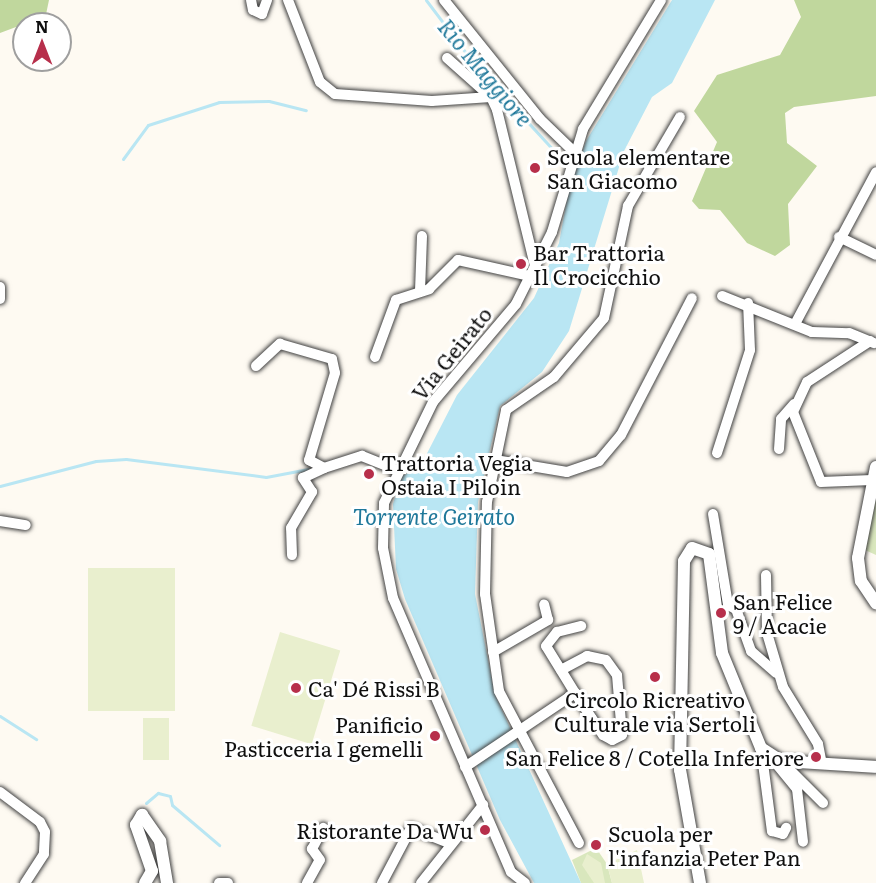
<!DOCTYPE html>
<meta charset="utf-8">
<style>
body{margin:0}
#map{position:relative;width:876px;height:883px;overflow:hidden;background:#fefaf2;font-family:Literata,serif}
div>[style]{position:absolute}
.green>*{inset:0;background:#d9e7bd}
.forest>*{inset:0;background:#c0d79d}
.pitch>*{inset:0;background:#e9efce;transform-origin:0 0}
.water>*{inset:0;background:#b9e6f3}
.stream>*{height:3px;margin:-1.5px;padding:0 1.5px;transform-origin:1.5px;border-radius:1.5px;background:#b9e6f3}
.roads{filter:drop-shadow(0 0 2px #424242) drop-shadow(0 0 2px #424242)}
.minor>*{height:10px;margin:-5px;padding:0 5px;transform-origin:5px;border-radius:5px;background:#fff}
.tertiary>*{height:12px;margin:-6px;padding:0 6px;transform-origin:6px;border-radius:6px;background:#fff}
.dots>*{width:16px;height:16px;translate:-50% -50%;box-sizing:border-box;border:3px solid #fff;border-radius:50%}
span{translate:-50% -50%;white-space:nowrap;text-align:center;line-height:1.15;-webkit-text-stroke:6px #fff;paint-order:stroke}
.poi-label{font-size:21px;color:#0f0f0f}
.left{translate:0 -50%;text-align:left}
.right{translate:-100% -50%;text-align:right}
.street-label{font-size:21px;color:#0f0f0f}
.water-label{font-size:22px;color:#1f789a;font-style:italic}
.north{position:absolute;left:12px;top:12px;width:60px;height:60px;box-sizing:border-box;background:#fff;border:2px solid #9f9f9f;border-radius:50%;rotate:0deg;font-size:16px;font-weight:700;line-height:24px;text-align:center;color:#0f0f0f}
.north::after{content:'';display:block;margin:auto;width:21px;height:27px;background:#b72f4b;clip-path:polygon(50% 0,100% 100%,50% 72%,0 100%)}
</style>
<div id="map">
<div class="green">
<i style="clip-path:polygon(876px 498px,876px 555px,865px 550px)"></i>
<i style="clip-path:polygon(596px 848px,607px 864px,612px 883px,581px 883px,572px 860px)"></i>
</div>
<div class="forest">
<i style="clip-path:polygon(0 0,49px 0,44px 24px,24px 24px,24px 33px,16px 27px,0 33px)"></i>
<i style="clip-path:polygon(794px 0,876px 0,876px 96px,794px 107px,785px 113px,787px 143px,817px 166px,788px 204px,790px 245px,775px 256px,747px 243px,720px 210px,699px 209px,692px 201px,717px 142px,694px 111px,717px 75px,780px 55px,801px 17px)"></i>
</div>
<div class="pitch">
<i style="left:88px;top:568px;width:87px;height:143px"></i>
<i style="left:280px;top:632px;width:63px;height:98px;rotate:17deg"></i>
<i style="left:143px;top:718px;width:26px;height:42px"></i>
<i style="clip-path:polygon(637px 850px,644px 883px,612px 883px,607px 864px)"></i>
<i style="clip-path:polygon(587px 854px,601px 863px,605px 883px,594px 883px,582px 865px)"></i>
</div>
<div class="water">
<i style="clip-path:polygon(672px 0,715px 0,672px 83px,652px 97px,624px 151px,569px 331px,542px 372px,500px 406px,478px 502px,475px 594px,495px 695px,581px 883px,534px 883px,500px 820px,405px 599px,396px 569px,393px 504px,401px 476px,419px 469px,457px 395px,534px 298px,559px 243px,569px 188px,586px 141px)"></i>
</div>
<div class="stream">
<i style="left:426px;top:0;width:81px;rotate:53deg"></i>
<i style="left:475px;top:65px;width:139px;rotate:47.3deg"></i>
<i style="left:123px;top:159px;width:42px;rotate:-53.7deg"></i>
<i style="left:148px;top:125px;width:75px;rotate:-17.9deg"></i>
<i style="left:219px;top:102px;width:50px;rotate:-1.1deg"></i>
<i style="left:269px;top:101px;width:38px;rotate:14deg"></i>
<i style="left:0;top:486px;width:99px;rotate:-14.6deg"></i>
<i style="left:96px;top:461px;width:30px;rotate:-4deg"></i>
<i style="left:126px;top:459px;width:141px;rotate:7.3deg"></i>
<i style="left:266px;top:477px;width:43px;rotate:-10.8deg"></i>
<i style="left:0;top:716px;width:43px;rotate:32.6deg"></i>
<i style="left:146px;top:803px;width:16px;rotate:-40deg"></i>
<i style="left:158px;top:793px;width:12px;rotate:14deg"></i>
<i style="left:170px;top:796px;width:9px;rotate:77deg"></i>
<i style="left:172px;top:805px;width:62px;rotate:40.4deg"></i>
</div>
<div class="roads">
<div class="minor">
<i style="left:251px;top:0;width:10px;rotate:79deg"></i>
<i style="left:253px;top:10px;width:10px;rotate:24deg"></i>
<i style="left:262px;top:14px;width:15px;rotate:-70deg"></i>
<i style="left:288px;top:0;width:88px;rotate:68.7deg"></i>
<i style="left:320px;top:82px;width:19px;rotate:39deg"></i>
<i style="left:335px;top:94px;width:97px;rotate:4.1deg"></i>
<i style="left:432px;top:101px;width:59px;rotate:-3.9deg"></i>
<i style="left:444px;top:0;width:153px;rotate:51.1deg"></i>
<i style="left:540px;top:119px;width:47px;rotate:44.1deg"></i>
<i style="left:447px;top:58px;width:59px;rotate:41.6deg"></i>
<i style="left:491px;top:97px;width:14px;rotate:65deg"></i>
<i style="left:497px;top:110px;width:161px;rotate:76.3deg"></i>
<i style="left:839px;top:237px;width:41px;rotate:25.9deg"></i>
<i style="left:0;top:287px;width:12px;rotate:90deg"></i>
<i style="left:420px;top:291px;width:55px;rotate:-87.9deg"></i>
<i style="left:722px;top:296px;width:97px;rotate:21.8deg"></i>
<i style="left:812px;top:332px;width:37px;rotate:2deg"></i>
<i style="left:849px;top:333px;width:27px;rotate:22deg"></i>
<i style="left:795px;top:324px;width:172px;rotate:-61.9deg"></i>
<i style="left:870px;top:341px;width:75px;rotate:146.9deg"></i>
<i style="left:807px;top:382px;width:33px;rotate:115deg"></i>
<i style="left:793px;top:412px;width:75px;rotate:68.2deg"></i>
<i style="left:821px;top:482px;width:51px;rotate:-2.2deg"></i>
<i style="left:375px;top:357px;width:61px;rotate:-69.8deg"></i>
<i style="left:396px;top:300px;width:35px;rotate:-18deg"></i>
<i style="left:429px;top:289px;width:41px;rotate:-45deg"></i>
<i style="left:458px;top:260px;width:74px;rotate:12.5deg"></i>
<i style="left:256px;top:366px;width:33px;rotate:-43deg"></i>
<i style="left:280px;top:344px;width:54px;rotate:16.1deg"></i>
<i style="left:332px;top:359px;width:14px;rotate:78deg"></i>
<i style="left:335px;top:373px;width:91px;rotate:106.6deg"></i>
<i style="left:309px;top:460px;width:17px;rotate:28deg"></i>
<i style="left:324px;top:468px;width:40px;rotate:-18deg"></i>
<i style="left:362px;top:456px;width:38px;rotate:22deg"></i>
<i style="left:779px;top:449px;width:30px;rotate:-86deg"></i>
<i style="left:781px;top:419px;width:20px;rotate:-49deg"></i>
<i style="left:717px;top:453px;width:108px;rotate:-72.2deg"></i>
<i style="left:750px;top:350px;width:47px;rotate:-92.4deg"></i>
<i style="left:495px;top:460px;width:73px;rotate:9.5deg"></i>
<i style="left:567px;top:472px;width:34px;rotate:-19deg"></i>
<i style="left:599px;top:461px;width:34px;rotate:-50deg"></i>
<i style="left:621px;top:435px;width:154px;rotate:-62.6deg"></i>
<i style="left:713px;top:514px;width:92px;rotate:80.6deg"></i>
<i style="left:728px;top:605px;width:9px;rotate:27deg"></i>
<i style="left:736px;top:609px;width:45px;rotate:70.3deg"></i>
<i style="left:751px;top:651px;width:33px;rotate:41deg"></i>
<i style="left:0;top:521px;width:26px;rotate:9deg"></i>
<i style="left:292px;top:555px;width:27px;rotate:-92deg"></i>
<i style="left:291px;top:528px;width:42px;rotate:-59.7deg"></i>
<i style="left:312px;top:492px;width:17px;rotate:-123deg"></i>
<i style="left:303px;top:478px;width:23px;rotate:-25deg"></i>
<i style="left:766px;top:575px;width:58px;rotate:89deg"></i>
<i style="left:767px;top:633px;width:56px;rotate:73.5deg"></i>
<i style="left:783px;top:687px;width:67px;rotate:58.4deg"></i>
<i style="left:818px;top:744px;width:20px;rotate:79deg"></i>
<i style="left:493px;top:652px;width:64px;rotate:-30.2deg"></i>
<i style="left:548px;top:620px;width:16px;rotate:-104deg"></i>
<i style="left:561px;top:670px;width:30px;rotate:-28deg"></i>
<i style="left:587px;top:656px;width:19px;rotate:12deg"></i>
<i style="left:606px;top:660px;width:19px;rotate:54deg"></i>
<i style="left:617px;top:675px;width:60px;rotate:85.2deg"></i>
<i style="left:622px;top:735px;width:11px;rotate:153deg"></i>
<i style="left:612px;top:740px;width:10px;rotate:-151deg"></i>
<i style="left:603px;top:735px;width:50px;rotate:-123.7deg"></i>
<i style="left:575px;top:693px;width:55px;rotate:-121.7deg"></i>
<i style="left:546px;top:646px;width:18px;rotate:-52deg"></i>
<i style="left:557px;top:632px;width:25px;rotate:-14deg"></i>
<i style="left:761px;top:748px;width:84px;rotate:82.5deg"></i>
<i style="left:772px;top:831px;width:11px;rotate:15deg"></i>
<i style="left:783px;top:834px;width:7px;rotate:-63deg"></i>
<i style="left:770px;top:756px;width:43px;rotate:50.7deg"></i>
<i style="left:797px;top:789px;width:53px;rotate:83.5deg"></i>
<i style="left:465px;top:767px;width:133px;rotate:-33.9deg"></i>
<i style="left:787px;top:767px;width:51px;rotate:45deg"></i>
<i style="left:0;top:792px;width:50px;rotate:36.9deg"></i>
<i style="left:40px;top:822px;width:11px;rotate:63deg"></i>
<i style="left:45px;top:832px;width:22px;rotate:93deg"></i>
<i style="left:44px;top:854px;width:35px;rotate:123deg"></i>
<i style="left:579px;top:843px;width:172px;rotate:-117.8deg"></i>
<i style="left:499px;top:691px;width:98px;rotate:-98.2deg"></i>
<i style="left:485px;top:594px;width:92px;rotate:-88.8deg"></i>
<i style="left:487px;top:502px;width:94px;rotate:-78.3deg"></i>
<i style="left:506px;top:410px;width:58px;rotate:-34.5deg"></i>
<i style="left:554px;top:377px;width:77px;rotate:-49.7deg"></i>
<i style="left:604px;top:318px;width:115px;rotate:-77.9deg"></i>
<i style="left:628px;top:206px;width:103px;rotate:-59.7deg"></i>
<i style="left:219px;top:883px;width:9px"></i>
<i style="left:307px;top:883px;width:26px;rotate:-61deg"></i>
<i style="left:320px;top:860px;width:14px;rotate:-126deg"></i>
<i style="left:312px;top:849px;width:24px;rotate:-62deg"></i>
<i style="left:382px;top:883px;width:62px;rotate:-62.2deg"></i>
<i style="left:411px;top:828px;width:41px;rotate:21.5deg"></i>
<i style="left:421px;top:883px;width:100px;rotate:-51.5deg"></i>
<i style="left:525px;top:883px;width:18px;rotate:-142deg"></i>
<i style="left:511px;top:872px;width:298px;rotate:-113.3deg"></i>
<i style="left:393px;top:598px;width:51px;rotate:-101.3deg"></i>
<i style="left:383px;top:548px;width:45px;rotate:-88.7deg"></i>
<i style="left:384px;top:503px;width:112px;rotate:-64.1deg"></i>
<i style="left:433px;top:402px;width:128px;rotate:-49.7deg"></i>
<i style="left:516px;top:304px;width:80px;rotate:-63.4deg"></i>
<i style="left:552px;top:232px;width:108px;rotate:-73.2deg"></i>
<i style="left:583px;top:129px;width:151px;rotate:-58.8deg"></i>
</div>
<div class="tertiary">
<i style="left:876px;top:467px;width:93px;rotate:101.2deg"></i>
<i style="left:858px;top:558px;width:23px;rotate:83deg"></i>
<i style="left:861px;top:581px;width:27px;rotate:56deg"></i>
<i style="left:145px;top:883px;width:14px;rotate:-60deg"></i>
<i style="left:152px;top:871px;width:49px;rotate:-109.2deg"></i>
<i style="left:136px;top:825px;width:12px;rotate:-59deg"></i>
<i style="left:142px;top:815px;width:32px;rotate:55deg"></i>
<i style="left:160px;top:841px;width:43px;rotate:80.5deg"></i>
<i style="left:700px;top:883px;width:115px;rotate:-100deg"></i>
<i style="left:680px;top:770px;width:209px;rotate:-88.9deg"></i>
<i style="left:684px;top:561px;width:15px;rotate:-58deg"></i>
<i style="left:692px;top:548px;width:18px;rotate:19deg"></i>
<i style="left:709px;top:554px;width:100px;rotate:82.5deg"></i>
<i style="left:722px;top:653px;width:103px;rotate:67.7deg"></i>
<i style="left:761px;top:748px;width:24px;rotate:33deg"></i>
<i style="left:781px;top:761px;width:95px;rotate:3.6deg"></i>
</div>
</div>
<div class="dots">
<i style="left:535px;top:168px;background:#b72f4b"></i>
<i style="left:521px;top:264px;background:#b72f4b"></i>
<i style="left:369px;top:474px;background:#b72f4b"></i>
<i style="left:721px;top:613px;background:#b72f4b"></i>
<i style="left:655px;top:677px;background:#b72f4b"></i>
<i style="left:296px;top:688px;background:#b72f4b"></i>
<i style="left:435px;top:736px;background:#b72f4b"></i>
<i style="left:816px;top:757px;background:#b72f4b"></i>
<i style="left:485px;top:830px;background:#b72f4b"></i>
<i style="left:596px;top:845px;background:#b72f4b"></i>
</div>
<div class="poi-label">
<span class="left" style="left:547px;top:168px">Scuola elementare<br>San Giacomo</span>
<span class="left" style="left:533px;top:264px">Bar Trattoria<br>Il Crocicchio</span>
<span class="left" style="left:381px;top:474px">Trattoria Vegia<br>Ostaia I Piloin</span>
<span class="left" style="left:733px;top:613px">San Felice<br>9 / Acacie</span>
<span class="left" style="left:308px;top:688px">Ca' Dé Rissi B</span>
<span style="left:655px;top:711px">Circolo Ricreativo<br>Culturale via Sertoli</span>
<span class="right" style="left:423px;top:736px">Panificio<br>Pasticceria I gemelli</span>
<span class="right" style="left:804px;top:757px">San Felice 8 / Cotella Inferiore</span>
<span class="right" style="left:473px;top:830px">Ristorante Da Wu</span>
<span class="left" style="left:608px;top:845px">Scuola per<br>l'infanzia Peter Pan</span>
</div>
<div class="street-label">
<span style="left:451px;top:353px;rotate:-51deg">Via Geirato</span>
</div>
<div class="water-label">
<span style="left:486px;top:72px;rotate:50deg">Rio Maggiore</span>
<span style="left:434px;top:516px">Torrente Geirato</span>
</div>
<div class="north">N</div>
</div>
